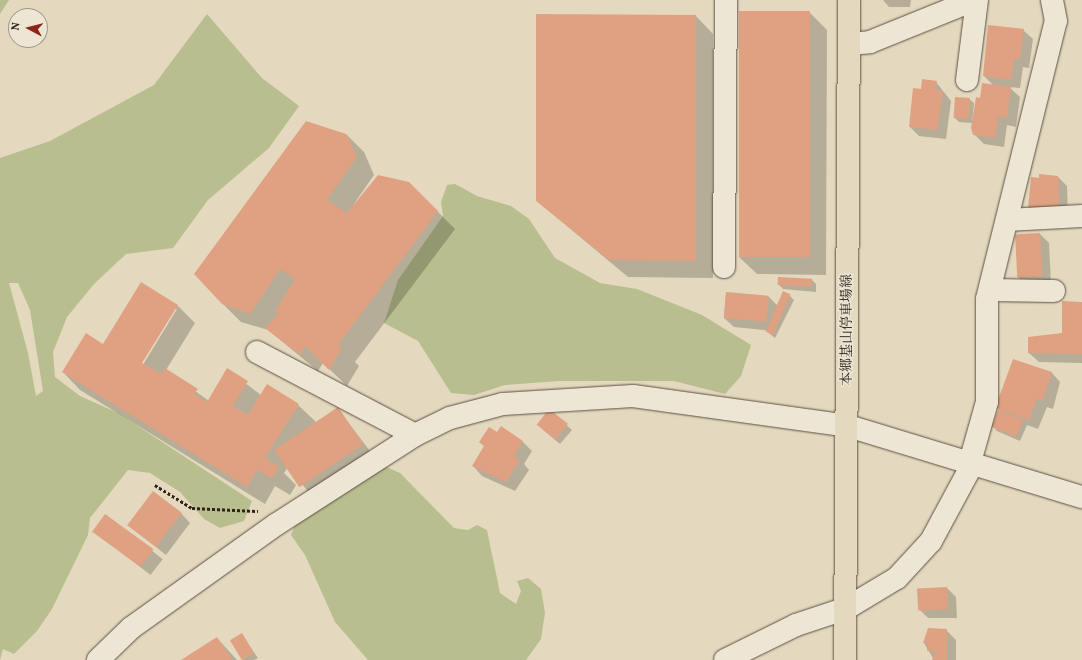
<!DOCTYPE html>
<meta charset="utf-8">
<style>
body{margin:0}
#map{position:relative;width:1082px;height:660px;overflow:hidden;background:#e4d9bf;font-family:Vollkorn,"Noto Serif JP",serif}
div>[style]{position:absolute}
.green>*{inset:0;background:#b9be8e}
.shadow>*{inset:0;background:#0003;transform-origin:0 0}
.building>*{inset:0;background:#e0a182;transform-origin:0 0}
.path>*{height:2.5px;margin-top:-1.25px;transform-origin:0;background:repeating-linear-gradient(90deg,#2f2319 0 3px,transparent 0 5px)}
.roads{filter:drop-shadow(0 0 1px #5c5042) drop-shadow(0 0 1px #5c5042)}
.minor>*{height:22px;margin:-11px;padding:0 11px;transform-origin:11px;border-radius:11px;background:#ede6d5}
.major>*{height:22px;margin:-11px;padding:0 11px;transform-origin:11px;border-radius:11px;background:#e4d9bf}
span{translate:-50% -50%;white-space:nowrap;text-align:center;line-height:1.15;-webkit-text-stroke:3px #ede6d5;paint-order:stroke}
.street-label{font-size:14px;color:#2f2319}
.north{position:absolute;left:8px;top:8px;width:40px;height:40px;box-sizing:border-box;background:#ede6d5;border:1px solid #a1988a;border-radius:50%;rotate:277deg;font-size:11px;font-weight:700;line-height:16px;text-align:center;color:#2f2319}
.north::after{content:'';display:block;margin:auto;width:14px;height:18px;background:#8f2418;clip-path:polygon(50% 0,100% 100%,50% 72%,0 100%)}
</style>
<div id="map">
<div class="green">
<i style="clip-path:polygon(0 0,9px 0,0 14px)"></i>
<i style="clip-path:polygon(evenodd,207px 14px,262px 78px,299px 106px,269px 148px,208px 200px,173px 248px,126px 254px,94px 284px,67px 317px,53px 352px,55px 377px,80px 396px,118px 413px,252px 501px,244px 521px,220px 528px,204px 519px,180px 492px,150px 473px,128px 470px,90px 518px,88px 535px,52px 609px,37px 631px,14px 654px,3px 649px,0 660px,0 158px,50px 141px,154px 85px,207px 14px,9px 283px,18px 283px,30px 310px,43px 391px,36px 396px,28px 353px,9px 283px)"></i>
<i style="clip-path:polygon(455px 184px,477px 196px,511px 206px,529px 219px,555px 258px,600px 283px,637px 289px,702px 315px,751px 345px,741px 376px,725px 394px,674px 381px,559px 381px,505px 385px,474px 395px,451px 393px,418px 341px,384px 323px,398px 280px,443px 216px,441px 202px,447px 185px)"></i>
<i style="clip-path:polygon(384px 466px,400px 473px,454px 528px,468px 530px,477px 525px,487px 530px,500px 593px,516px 604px,521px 591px,517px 581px,528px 578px,541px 589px,545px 613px,541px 639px,526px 660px,368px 660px,335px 622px,305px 555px,291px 535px,295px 525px)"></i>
</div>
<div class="shadow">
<i style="clip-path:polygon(883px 0,911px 0,910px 7px,889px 7px)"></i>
<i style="clip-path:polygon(809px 12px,827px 30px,826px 275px,757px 274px,739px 257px)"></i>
<i style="clip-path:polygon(696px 16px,713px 34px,713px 278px,628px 277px,537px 201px)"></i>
<i style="clip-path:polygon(1023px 30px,1033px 39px,1029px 68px,1023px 67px,1020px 88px,1009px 87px,1020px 97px,1016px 127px,1007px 125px,1004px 147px,984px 144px,974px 134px,981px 99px,994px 86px,984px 76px)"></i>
<i style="clip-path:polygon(936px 82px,951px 101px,946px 139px,919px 136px,910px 127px,922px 90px)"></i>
<i style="clip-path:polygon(969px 99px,974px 103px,972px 123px,959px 122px,954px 117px)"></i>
<i style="clip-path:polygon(346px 134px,364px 152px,374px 175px,354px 204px,409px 183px,455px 229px,355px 362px,359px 366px,347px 386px,323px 363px,318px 371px,268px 330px,241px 322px,223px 304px)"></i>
<i style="clip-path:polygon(1058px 177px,1067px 186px,1068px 219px,1038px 217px)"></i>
<i style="clip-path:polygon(1040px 234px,1049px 243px,1051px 285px,1027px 286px,1018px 277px)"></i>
<i style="clip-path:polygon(812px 280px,816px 284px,816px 292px,783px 289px,779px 285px)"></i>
<i style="clip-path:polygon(726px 293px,769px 297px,777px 305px,789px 295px,794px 300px,775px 338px,765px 330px,734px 327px,724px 318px)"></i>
<i style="clip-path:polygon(1082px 303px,1082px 363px,1039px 362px,1029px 353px,1063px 334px)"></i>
<i style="clip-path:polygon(evenodd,177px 305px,195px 323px,166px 370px,209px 401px,228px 370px,261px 395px,298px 405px,316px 422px,313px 426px,338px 409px,376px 459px,315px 500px,288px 467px,284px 473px,296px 485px,290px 495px,275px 486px,265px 504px,80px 390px,63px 372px,177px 305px,174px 309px,177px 309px,141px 368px,139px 367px,174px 309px)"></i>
<i style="clip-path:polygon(1051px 372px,1060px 382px,1053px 409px,1047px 407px,1038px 429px,1027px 425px,1020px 441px,997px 431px,993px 427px,999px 410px,996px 407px)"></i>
<i style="clip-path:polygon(550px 410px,572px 430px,560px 444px,542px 429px)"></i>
<i style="clip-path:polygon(497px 433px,523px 442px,532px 451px,524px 464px,529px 470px,515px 491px,482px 476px,473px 466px,485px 447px,480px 442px)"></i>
<i style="clip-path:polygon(181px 513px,190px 523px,166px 555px,131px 527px)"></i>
<i style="left:106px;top:515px;width:72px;height:20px;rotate:38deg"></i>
<i style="clip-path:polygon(947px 588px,956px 597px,957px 618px,928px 618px,919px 609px)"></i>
<i style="clip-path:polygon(946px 630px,956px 640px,956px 660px,934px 660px,924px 643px)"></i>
<i style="clip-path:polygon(242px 635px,258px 658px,254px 660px,243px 660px,231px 642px)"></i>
<i style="clip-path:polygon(217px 638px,237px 660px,183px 660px)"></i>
</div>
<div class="building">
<i style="left:739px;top:11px;width:71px;height:246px"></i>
<i style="clip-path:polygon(536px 14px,696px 15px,696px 261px,609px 260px,536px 201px)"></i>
<i style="clip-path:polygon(988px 25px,1024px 29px,1020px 59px,1014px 58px,1011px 80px,983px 76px)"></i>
<i style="clip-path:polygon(922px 79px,937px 81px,935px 90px,943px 91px,937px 130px,909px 127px,913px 88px,921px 89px)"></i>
<i style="clip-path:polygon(982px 83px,1011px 87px,1007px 118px,998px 116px,995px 138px,973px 135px,971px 128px,976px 97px,980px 98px)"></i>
<i style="left:955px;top:97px;width:15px;height:21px;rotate:4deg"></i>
<i style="clip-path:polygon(306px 121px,346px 134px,357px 157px,327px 200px,347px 213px,378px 175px,409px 182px,438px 211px,338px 345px,342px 348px,329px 370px,305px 346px,300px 355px,265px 328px,278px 314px,275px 311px,295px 279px,280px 269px,250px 314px,222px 304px,194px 274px)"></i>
<i style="clip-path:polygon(1039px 174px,1058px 176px,1059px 210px,1028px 208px,1031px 177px,1039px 178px)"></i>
<i style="left:1040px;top:233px;width:43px;height:25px;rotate:87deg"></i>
<i style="left:778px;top:277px;width:34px;height:8px;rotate:3deg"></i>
<i style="clip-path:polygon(141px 282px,178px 305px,142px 363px,161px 374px,165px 368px,198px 389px,194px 394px,207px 402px,227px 368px,248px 381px,233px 406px,248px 415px,267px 384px,299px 404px,265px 458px,279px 467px,272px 478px,257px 470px,247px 487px,62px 372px,86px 333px,103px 344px)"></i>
<i style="left:783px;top:291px;width:8px;height:44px;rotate:23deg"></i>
<i style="left:726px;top:292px;width:43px;height:26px;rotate:5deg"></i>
<i style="clip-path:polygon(1062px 301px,1082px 302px,1082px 354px,1028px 353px,1028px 337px,1062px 333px)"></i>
<i style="clip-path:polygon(1013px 359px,1052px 372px,1043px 400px,1037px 398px,1029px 420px,995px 408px)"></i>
<i style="left:338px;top:407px;width:45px;height:77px;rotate:56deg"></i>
<i style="left:549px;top:409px;width:24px;height:20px;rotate:38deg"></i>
<i style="left:998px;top:410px;width:27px;height:18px;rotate:22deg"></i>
<i style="clip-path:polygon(501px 426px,523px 441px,514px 456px,520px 460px,506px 482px,472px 466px,484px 446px,479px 442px,489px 427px,497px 432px)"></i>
<i style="left:153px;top:491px;width:36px;height:43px;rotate:37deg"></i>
<i style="left:105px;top:514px;width:60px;height:22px;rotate:36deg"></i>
<i style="left:947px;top:587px;width:22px;height:30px;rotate:87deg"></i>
<i style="clip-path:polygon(928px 628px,947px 629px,947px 660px,932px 660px,936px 651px,927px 651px,928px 643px,923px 643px)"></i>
<i style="left:242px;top:633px;width:23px;height:14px;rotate:59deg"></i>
<i style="clip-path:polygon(217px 637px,232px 660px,181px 660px)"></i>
</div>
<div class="path">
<i style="left:155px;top:485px;width:44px;rotate:31.9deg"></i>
<i style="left:192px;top:508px;width:66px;rotate:2.6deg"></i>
</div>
<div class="roads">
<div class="minor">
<i style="left:849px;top:44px;width:21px;rotate:-5deg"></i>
<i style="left:870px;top:42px;width:112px;rotate:-22deg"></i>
<i style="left:967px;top:80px;width:81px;rotate:-82.9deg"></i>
<i style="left:1007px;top:220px;width:75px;rotate:-3.1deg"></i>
<i style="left:724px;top:267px;width:267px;rotate:-89.6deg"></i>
<i style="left:990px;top:290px;width:64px;rotate:0.9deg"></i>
<i style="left:257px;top:352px;width:178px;rotate:27.7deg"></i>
<i style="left:970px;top:462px;width:62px;rotate:-74.2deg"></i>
<i style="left:987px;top:402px;width:103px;rotate:-90deg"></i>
<i style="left:987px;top:299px;width:286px;rotate:-76.1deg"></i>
<i style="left:1056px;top:21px;width:21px;rotate:-101deg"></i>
<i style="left:98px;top:660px;width:46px;rotate:-44.1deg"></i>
<i style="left:131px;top:628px;width:179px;rotate:-35.5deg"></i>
<i style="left:277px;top:524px;width:164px;rotate:-32.8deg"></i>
<i style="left:415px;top:435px;width:39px;rotate:-26deg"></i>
<i style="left:450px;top:418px;width:55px;rotate:-14.8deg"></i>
<i style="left:503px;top:404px;width:130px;rotate:-3.5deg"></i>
<i style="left:633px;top:396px;width:217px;rotate:7.9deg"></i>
<i style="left:848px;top:426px;width:245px;rotate:16.9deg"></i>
<i style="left:725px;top:660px;width:79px;rotate:-26.2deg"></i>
<i style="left:796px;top:625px;width:54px;rotate:-18.4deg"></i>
<i style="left:847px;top:608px;width:58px;rotate:-31deg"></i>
<i style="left:897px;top:578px;width:50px;rotate:-47.4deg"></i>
<i style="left:931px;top:541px;width:89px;rotate:-61.7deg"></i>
</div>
<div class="major">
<i style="left:845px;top:660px;width:660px;rotate:-89.65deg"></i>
</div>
</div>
<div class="street-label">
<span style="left:848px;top:330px;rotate:-90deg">本郷基山停車場線</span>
</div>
<div class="north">N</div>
</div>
